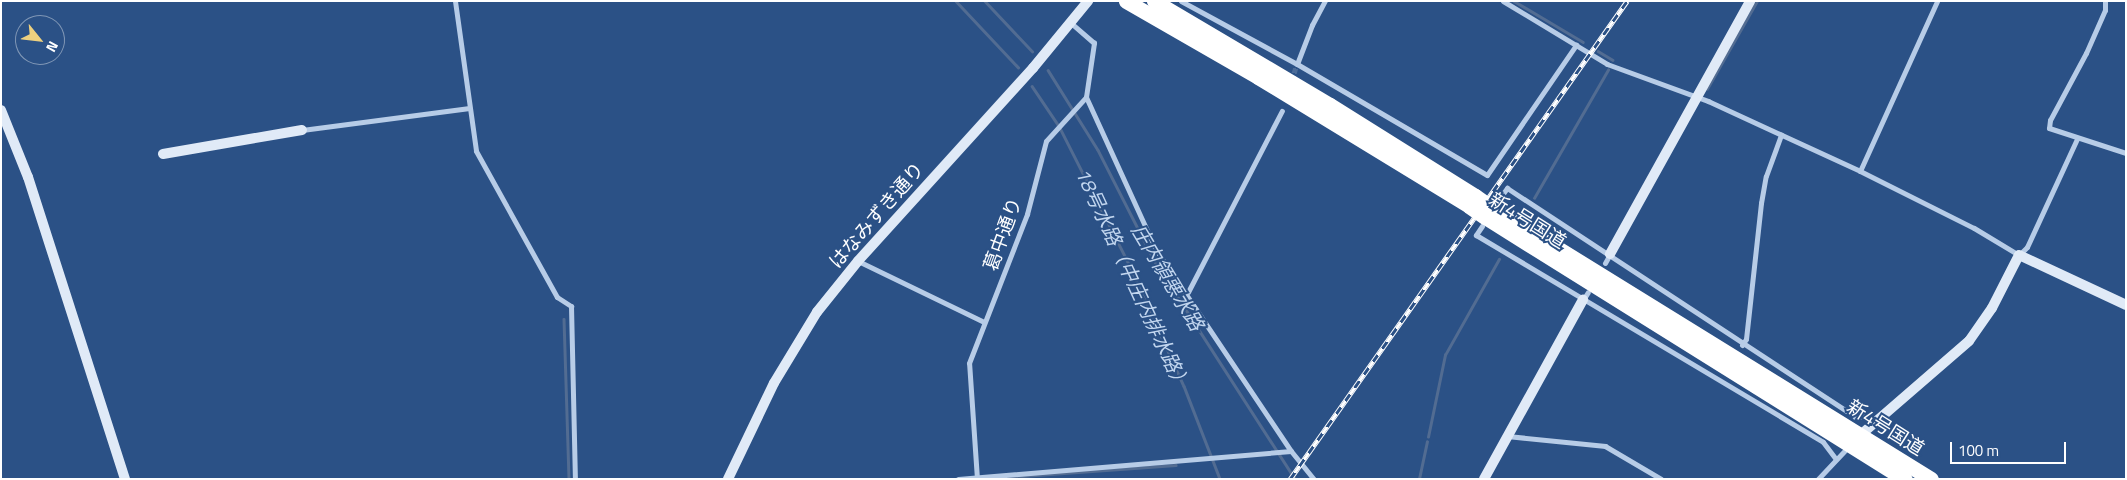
<!DOCTYPE html>
<meta charset="utf-8">
<style>
body{margin:0}
#map{position:relative;width:2127px;height:480px;overflow:hidden;background:#2b5186;font-family:"Titillium Web","Noto Sans JP",sans-serif}
div>[style]{position:absolute}
.stream>*{height:2.5px;margin:-1.25px;padding:0 1.25px;transform-origin:1.25px;border-radius:1.25px;background:#526c92}
.street-tunnel>*{height:5px;margin-top:-2.5px;transform-origin:0;background:repeating-linear-gradient(90deg,#4b6b98 0 5px,transparent 0 7.5px)}
.street>*{height:5px;margin:-2.5px;padding:0 2.5px;transform-origin:2.5px;border-radius:2.5px;background:#b7cce7}
.secondary>*{height:10px;margin:-5px;padding:0 5px;transform-origin:5px;border-radius:5px;background:#e0eaf7}
.highway>*{height:15px;margin:-7.5px;padding:0 7.5px;transform-origin:7.5px;border-radius:7.5px;background:#fff}
.rail>*{height:4.5px;margin-top:-2.25px;transform-origin:0;background:repeating-linear-gradient(90deg,#2b5186 0 8px,#fff 0 16px);box-sizing:border-box;border-block:1px solid #fff}
.highway-bridge>*{height:15px;margin:-7.5px;padding:0 7.5px;transform-origin:7.5px;border-radius:7.5px;background:#fff}
span{translate:-50% -50%;white-space:nowrap;text-align:center;line-height:1.15;-webkit-text-stroke:4px #2b5186;paint-order:stroke}
.street-label{font-size:19px;color:#fff}
.water-label{font-size:20px;color:#c2d6ef;font-style:italic}
.frame{position:absolute;inset:0;border:2px solid #fff;pointer-events:none}
.north{position:absolute;left:15px;top:15px;width:50px;height:50px;box-sizing:border-box;background:#2b5186;border:1px solid #8097b6;border-radius:50%;rotate:119deg;font-size:14px;font-weight:700;line-height:20px;text-align:center;color:#fff}
.north::after{content:'';display:block;margin:auto;width:18px;height:22px;background:#edd07f;clip-path:polygon(50% 0,100% 100%,50% 72%,0 100%)}
.scale{position:absolute;left:1950px;top:442px;width:116px;height:22px;box-sizing:border-box;border:2px solid #fff;border-top:0;padding-left:6px;font-size:15px;line-height:18px;white-space:nowrap;color:#fff;-webkit-text-stroke:4px #2b5186;paint-order:stroke}
</style>
<div id="map">
<div class="stream">
<i style="left:956px;top:1px;width:91px;rotate:46.8deg"></i>
<i style="left:985px;top:1px;width:69px;rotate:46.8deg"></i>
<i style="left:1514px;top:1px;width:80px;rotate:30.7deg"></i>
<i style="left:1598px;top:51px;width:17px;rotate:31deg"></i>
<i style="left:1048px;top:70px;width:94px;rotate:58deg"></i>
<i style="left:1098px;top:150px;width:123px;rotate:63deg"></i>
<i style="left:1154px;top:260px;width:260px;rotate:57.2deg"></i>
<i style="left:1032px;top:86px;width:48px;rotate:56deg"></i>
<i style="left:1059px;top:126px;width:150px;rotate:63.1deg"></i>
<i style="left:1127px;top:260px;width:138px;rotate:65.7deg"></i>
<i style="left:1184px;top:386px;width:100px;rotate:68.8deg"></i>
<i style="left:1707px;top:89px;width:101px;rotate:-60.4deg"></i>
<i style="left:1534px;top:198px;width:148px;rotate:-60deg"></i>
<i style="left:564px;top:319px;width:160px;rotate:88.2deg"></i>
<i style="left:1428px;top:437px;width:84px;rotate:-78.3deg"></i>
<i style="left:1445px;top:355px;width:110px;rotate:-60.6deg"></i>
<i style="left:996px;top:478px;width:180px;rotate:-4.1deg"></i>
<i style="left:1419px;top:479px;width:38px;rotate:-78deg"></i>
</div>
<div class="street-tunnel">
<i style="left:1292px;top:80px;width:17px;rotate:-73deg"></i>
</div>
<div class="street">
<i style="left:455px;top:1px;width:151px;rotate:82deg"></i>
<i style="left:476px;top:151px;width:167px;rotate:61deg"></i>
<i style="left:557px;top:297px;width:17px;rotate:33deg"></i>
<i style="left:571px;top:306px;width:173px;rotate:88.7deg"></i>
<i style="left:1181px;top:1px;width:132px;rotate:28.5deg"></i>
<i style="left:1297px;top:64px;width:220px;rotate:30.3deg"></i>
<i style="left:1487px;top:175px;width:158px;rotate:-55.6deg"></i>
<i style="left:1503px;top:1px;width:122px;rotate:31.2deg"></i>
<i style="left:1607px;top:64px;width:108px;rotate:20.1deg"></i>
<i style="left:1708px;top:101px;width:167px;rotate:24.7deg"></i>
<i style="left:1860px;top:171px;width:127px;rotate:26.6deg"></i>
<i style="left:1974px;top:228px;width:52px;rotate:31deg"></i>
<i style="left:2019px;top:255px;width:11px;rotate:-45deg"></i>
<i style="left:2027px;top:247px;width:119px;rotate:-65.2deg"></i>
<i style="left:2105px;top:1px;width:9px;rotate:90deg"></i>
<i style="left:2105px;top:10px;width:47px;rotate:113.8deg"></i>
<i style="left:2086px;top:53px;width:76px;rotate:118.2deg"></i>
<i style="left:2050px;top:120px;width:8px;rotate:97deg"></i>
<i style="left:2049px;top:128px;width:81px;rotate:18deg"></i>
<i style="left:1297px;top:64px;width:42px;rotate:-69deg"></i>
<i style="left:1312px;top:25px;width:27px;rotate:-62deg"></i>
<i style="left:1086px;top:97px;width:166px;rotate:65.4deg"></i>
<i style="left:1155px;top:248px;width:244px;rotate:56.2deg"></i>
<i style="left:1291px;top:451px;width:36px;rotate:51deg"></i>
<i style="left:302px;top:130px;width:167px;rotate:-7.5deg"></i>
<i style="left:1860px;top:171px;width:187px;rotate:-65.6deg"></i>
<i style="left:1499px;top:199px;width:14px;rotate:-54deg"></i>
<i style="left:1507px;top:188px;width:417px;rotate:33.3deg"></i>
<i style="left:1855px;top:417px;width:11px;rotate:-5deg"></i>
<i style="left:1866px;top:416px;width:10px;rotate:29deg"></i>
<i style="left:1482px;top:226px;width:11px;rotate:124deg"></i>
<i style="left:1476px;top:235px;width:404px;rotate:30.8deg"></i>
<i style="left:1823px;top:442px;width:21px;rotate:53deg"></i>
<i style="left:858px;top:261px;width:140px;rotate:25.8deg"></i>
<i style="left:1605px;top:263px;width:10px;rotate:-61deg"></i>
<i style="left:1188px;top:292px;width:204px;rotate:-62.6deg"></i>
<i style="left:1583px;top:300px;width:9px;rotate:-58deg"></i>
<i style="left:1742px;top:345px;width:7px;rotate:-56deg"></i>
<i style="left:1746px;top:339px;width:137px;rotate:-83.7deg"></i>
<i style="left:1761px;top:203px;width:27px;rotate:-80deg"></i>
<i style="left:1766px;top:176px;width:44px;rotate:-69.9deg"></i>
<i style="left:1507px;top:436px;width:99px;rotate:5.8deg"></i>
<i style="left:1605px;top:446px;width:65px;rotate:30.5deg"></i>
<i style="left:958px;top:479px;width:334px;rotate:-4.8deg"></i>
<i style="left:977px;top:479px;width:116px;rotate:-93.9deg"></i>
<i style="left:969px;top:363px;width:160px;rotate:-68.7deg"></i>
<i style="left:1027px;top:214px;width:75px;rotate:-75.4deg"></i>
<i style="left:1046px;top:141px;width:59px;rotate:-47.7deg"></i>
<i style="left:1086px;top:97px;width:55px;rotate:-81.6deg"></i>
<i style="left:1094px;top:43px;width:30px;rotate:-139deg"></i>
<i style="left:1818px;top:479px;width:45px;rotate:-46.8deg"></i>
</div>
<div class="secondary">
<i style="left:1px;top:110px;width:72px;rotate:68.1deg"></i>
<i style="left:28px;top:177px;width:317px;rotate:72.2deg"></i>
<i style="left:163px;top:154px;width:141px;rotate:-9.8deg"></i>
<i style="left:1610px;top:254px;width:289px;rotate:-61deg"></i>
<i style="left:1857px;top:438px;width:148px;rotate:-40.9deg"></i>
<i style="left:1969px;top:341px;width:40px;rotate:-55.1deg"></i>
<i style="left:1992px;top:308px;width:59px;rotate:-63deg"></i>
<i style="left:2019px;top:255px;width:118px;rotate:25deg"></i>
<i style="left:728px;top:479px;width:106px;rotate:-64.4deg"></i>
<i style="left:774px;top:383px;width:83px;rotate:-58.8deg"></i>
<i style="left:817px;top:312px;width:65px;rotate:-51.2deg"></i>
<i style="left:858px;top:261px;width:261px;rotate:-47.8deg"></i>
<i style="left:1033px;top:68px;width:87px;rotate:-50.6deg"></i>
<i style="left:1484px;top:479px;width:205px;rotate:-61.1deg"></i>
</div>
<div class="highway">
<i style="left:1126px;top:1px;width:152px;rotate:29.9deg"></i>
<i style="left:1258px;top:77px;width:247px;rotate:31.4deg"></i>
<i style="left:1154px;top:1px;width:204px;rotate:30.6deg"></i>
<i style="left:1330px;top:105px;width:171px;rotate:32.1deg"></i>
<i style="left:1491px;top:207px;width:517px;rotate:31.72deg"></i>
<i style="left:1485px;top:217px;width:495px;rotate:32deg"></i>
</div>
<div class="rail">
<i style="left:1290px;top:479px;width:585px;rotate:-54.82deg"></i>
</div>
<div class="highway-bridge">
<i style="left:1475px;top:196px;width:19px;rotate:35deg"></i>
<i style="left:1469px;top:206px;width:19px;rotate:35deg"></i>
</div>
<div class="street-label">
<span style="left:876px;top:215px;rotate:-49deg">はなみずき通り</span>
<span style="left:1528px;top:220px;rotate:32deg">新4号国道</span>
<span style="left:1002px;top:234px;rotate:-70deg">葛中通り</span>
<span style="left:1886px;top:427px;rotate:32deg">新4号国道</span>
</div>
<div class="water-label">
<span style="left:1168px;top:277px;rotate:59deg">庄内領悪水路</span>
<span style="left:1133px;top:279px;rotate:65deg">18号水路（中庄内排水路）</span>
</div>
<div class="frame"></div>
<div class="north">N</div>
<div class="scale">100 m</div>
</div>
